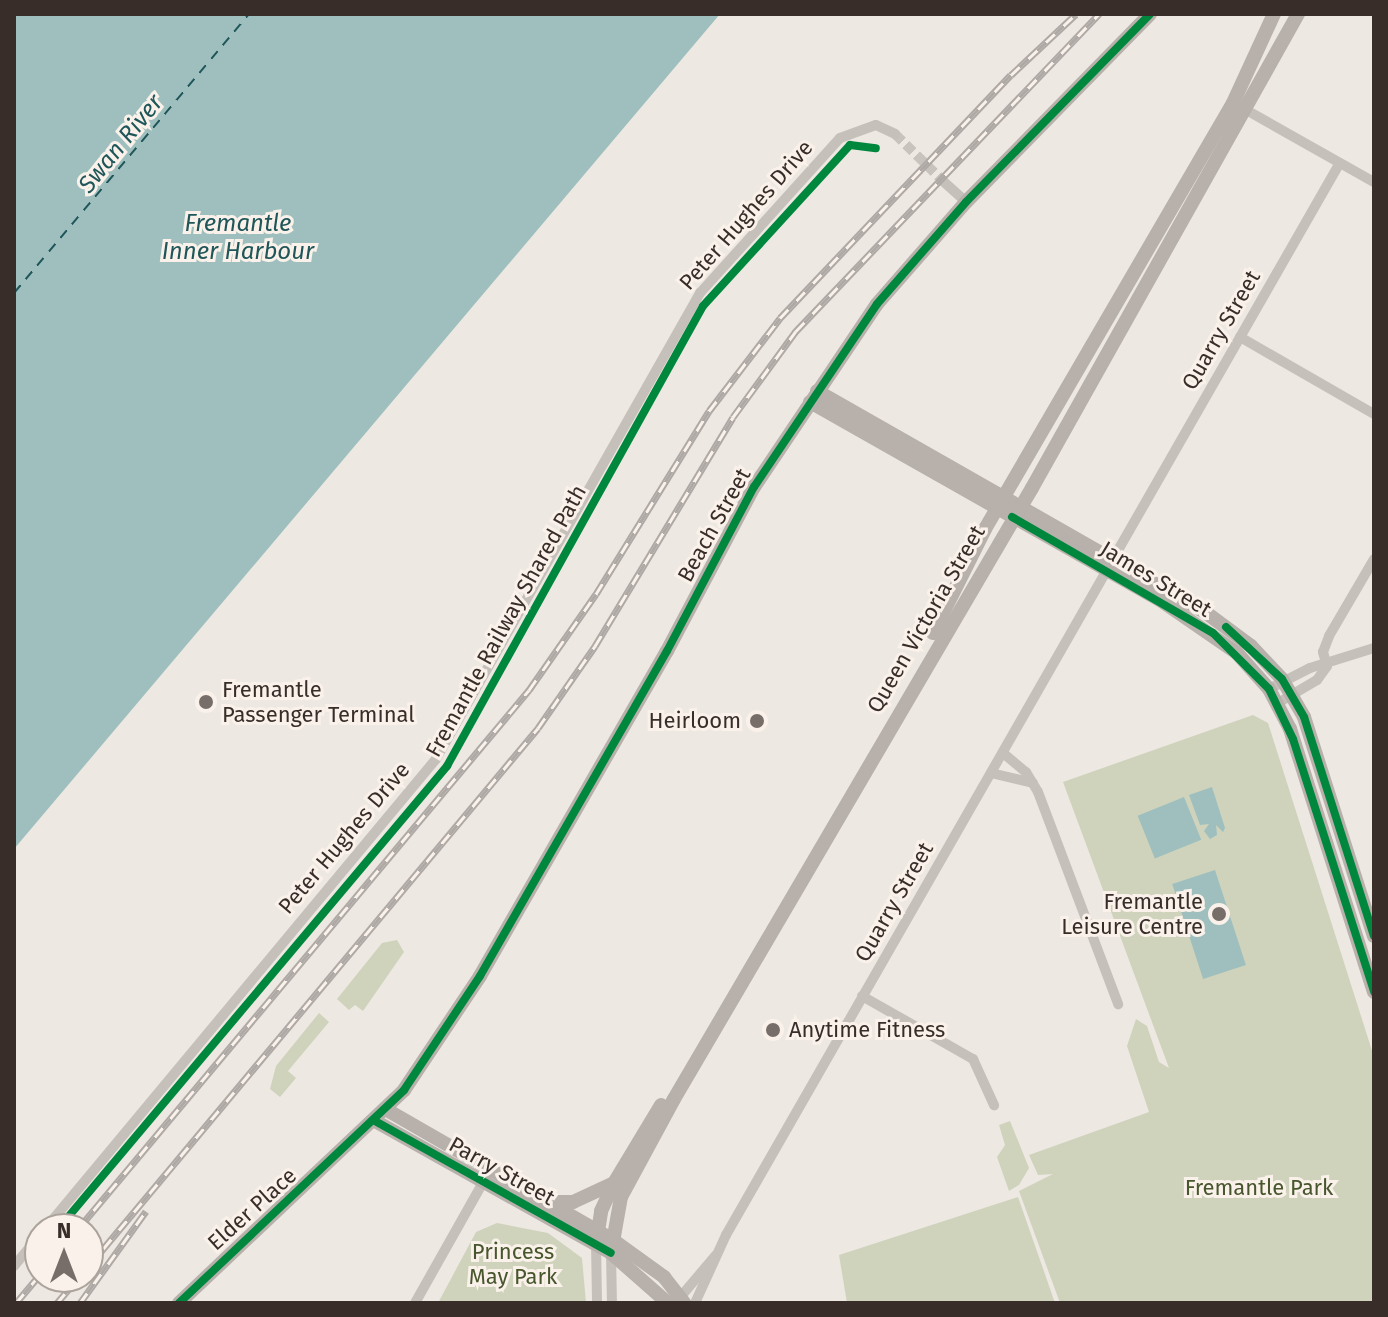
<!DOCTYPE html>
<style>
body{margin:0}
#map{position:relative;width:1388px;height:1317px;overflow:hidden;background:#ede8e2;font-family:"Fira Sans",sans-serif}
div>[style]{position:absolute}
.green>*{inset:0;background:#cfd3bc}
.water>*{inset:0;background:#9ebfbe;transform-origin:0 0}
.ferry>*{height:2px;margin-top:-1px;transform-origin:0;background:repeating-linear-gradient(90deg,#1f5659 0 10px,transparent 0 18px)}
.street-tunnel>*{height:10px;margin-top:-5px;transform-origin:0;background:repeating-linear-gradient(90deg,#c9c3bd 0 10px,transparent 0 15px)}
.street>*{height:10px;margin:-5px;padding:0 5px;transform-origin:5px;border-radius:5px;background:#c6c0bb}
.secondary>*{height:14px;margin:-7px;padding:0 7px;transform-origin:7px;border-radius:7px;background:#b7b0ab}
.rail>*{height:7px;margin-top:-3.5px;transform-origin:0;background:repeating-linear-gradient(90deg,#faf2ea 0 12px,#afa9a5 0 24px);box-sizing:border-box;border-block:2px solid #afa9a5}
.cycleway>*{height:8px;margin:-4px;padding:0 4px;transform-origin:4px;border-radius:4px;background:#00873e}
.dots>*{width:22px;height:22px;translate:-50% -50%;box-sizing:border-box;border:4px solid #faf2ea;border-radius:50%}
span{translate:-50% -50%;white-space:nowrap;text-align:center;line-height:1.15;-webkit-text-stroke:6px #faf2ea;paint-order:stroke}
.street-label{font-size:22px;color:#382d29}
.poi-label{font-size:22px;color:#382d29}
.left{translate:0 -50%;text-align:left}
.right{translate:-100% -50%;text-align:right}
.park-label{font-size:22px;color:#47562d}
.water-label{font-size:24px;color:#1f5659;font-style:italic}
.frame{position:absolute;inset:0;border:16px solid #382d29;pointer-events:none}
.north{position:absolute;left:24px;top:1213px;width:80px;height:80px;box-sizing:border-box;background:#faf2ea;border:2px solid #aca39d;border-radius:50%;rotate:0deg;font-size:22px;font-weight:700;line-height:32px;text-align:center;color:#382d29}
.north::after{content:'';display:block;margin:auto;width:28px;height:36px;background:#776e6a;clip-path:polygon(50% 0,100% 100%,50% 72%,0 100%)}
</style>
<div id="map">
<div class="green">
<i style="clip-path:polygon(1253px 715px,1268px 723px,1374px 1057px,1374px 1303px,1060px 1303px,1019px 1191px,1053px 1174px,1038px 1175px,1029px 1155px,1149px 1112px,1127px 1046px,1136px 1019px,1147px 1026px,1159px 1062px,1169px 1068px,1063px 782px)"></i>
<i style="clip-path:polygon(397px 940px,404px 952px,363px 1011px,355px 1005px,349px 1010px,337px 999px,382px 943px)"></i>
<i style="clip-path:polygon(319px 1013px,329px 1022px,288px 1071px,296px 1078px,280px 1097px,270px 1089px,276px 1066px)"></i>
<i style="clip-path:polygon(1010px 1121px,1029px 1168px,1019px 1185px,1009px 1191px,997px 1157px,1005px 1145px,999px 1125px)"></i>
<i style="clip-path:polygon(1018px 1197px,1055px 1303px,847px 1303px,839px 1255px)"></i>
<i style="clip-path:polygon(497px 1223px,548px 1233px,582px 1258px,586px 1303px,438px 1303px,476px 1232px)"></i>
</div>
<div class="water">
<i style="clip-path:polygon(14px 14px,720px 14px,14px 849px)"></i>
<i style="clip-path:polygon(1212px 787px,1225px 828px,1223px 832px,1216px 825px,1217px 835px,1210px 839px,1204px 831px,1209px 824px,1200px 825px,1189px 795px)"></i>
<i style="left:1184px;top:797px;width:46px;height:50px;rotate:68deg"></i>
<i style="left:1215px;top:870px;width:100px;height:45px;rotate:72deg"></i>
</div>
<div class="ferry">
<i style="left:14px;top:293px;width:365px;rotate:-49.9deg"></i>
</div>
<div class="street-tunnel">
<i style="left:895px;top:134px;width:69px;rotate:44.4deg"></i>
</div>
<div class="street">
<i style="left:1239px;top:106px;width:155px;rotate:29.4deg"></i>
<i style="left:944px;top:182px;width:30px;rotate:42deg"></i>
<i style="left:1240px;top:337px;width:155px;rotate:29.9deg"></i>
<i style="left:1113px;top:559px;width:456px;rotate:-60.2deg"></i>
<i style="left:1327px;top:666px;width:15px;rotate:-106deg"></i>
<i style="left:1323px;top:652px;width:17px;rotate:-69deg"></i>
<i style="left:1329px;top:636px;width:89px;rotate:-59.7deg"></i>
<i style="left:1269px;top:689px;width:46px;rotate:-27.1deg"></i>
<i style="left:1310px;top:668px;width:67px;rotate:-17.4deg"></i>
<i style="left:1278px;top:703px;width:45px;rotate:-30.5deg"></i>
<i style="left:1317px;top:680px;width:17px;rotate:-54deg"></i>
<i style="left:1003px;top:753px;width:30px;rotate:40deg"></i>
<i style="left:1026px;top:772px;width:23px;rotate:59deg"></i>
<i style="left:1038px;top:792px;width:227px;rotate:69.3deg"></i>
<i style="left:991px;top:773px;width:43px;rotate:13.4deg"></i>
<i style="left:862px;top:996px;width:128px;rotate:29.6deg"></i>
<i style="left:973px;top:1059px;width:51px;rotate:65.5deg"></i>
<i style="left:45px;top:1229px;width:611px;rotate:-50.24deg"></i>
<i style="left:436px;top:759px;width:536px;rotate:-60.47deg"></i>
<i style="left:700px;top:293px;width:209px;rotate:-47.9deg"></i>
<i style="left:840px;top:138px;width:38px;rotate:-20deg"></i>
<i style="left:876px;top:125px;width:21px;rotate:25deg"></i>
<i style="left:596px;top:1244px;width:59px;rotate:89deg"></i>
<i style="left:611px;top:1253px;width:50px;rotate:88.9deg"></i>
<i style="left:14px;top:1266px;width:40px;rotate:-50deg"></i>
<i style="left:677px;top:1301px;width:60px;rotate:-49.7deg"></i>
<i style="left:415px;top:1303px;width:145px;rotate:-60.6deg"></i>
<i style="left:695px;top:1303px;width:75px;rotate:-65.5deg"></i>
<i style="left:726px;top:1235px;width:766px;rotate:-60.19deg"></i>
</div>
<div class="secondary">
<i style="left:817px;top:391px;width:447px;rotate:29.7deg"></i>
<i style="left:1205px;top:612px;width:57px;rotate:36.5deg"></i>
<i style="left:1251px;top:646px;width:45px;rotate:46.8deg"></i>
<i style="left:1282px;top:679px;width:44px;rotate:59.9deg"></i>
<i style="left:1304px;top:717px;width:230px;rotate:72.3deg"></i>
<i style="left:810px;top:402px;width:406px;rotate:29.5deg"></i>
<i style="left:1163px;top:602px;width:90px;rotate:34.6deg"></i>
<i style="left:1237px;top:653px;width:48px;rotate:48.4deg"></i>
<i style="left:1269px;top:689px;width:45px;rotate:62.3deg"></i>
<i style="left:1290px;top:729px;width:276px;rotate:72.3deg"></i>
<i style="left:933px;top:633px;width:116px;rotate:-63.4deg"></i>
<i style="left:985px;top:529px;width:493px;rotate:-59.8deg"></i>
<i style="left:1233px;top:103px;width:98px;rotate:-65.3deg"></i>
<i style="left:387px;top:1110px;width:257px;rotate:29.9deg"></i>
<i style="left:610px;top:1238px;width:67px;rotate:35.8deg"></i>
<i style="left:664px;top:1277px;width:33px;rotate:52deg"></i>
<i style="left:375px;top:1121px;width:270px;rotate:29.2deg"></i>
<i style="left:611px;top:1253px;width:76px;rotate:41.3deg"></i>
<i style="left:549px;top:1202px;width:24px"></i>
<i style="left:573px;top:1202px;width:45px;rotate:-24.9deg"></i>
<i style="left:596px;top:1244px;width:33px;rotate:-81deg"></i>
<i style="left:601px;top:1211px;width:31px;rotate:-65deg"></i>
<i style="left:614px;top:1183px;width:91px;rotate:-58.9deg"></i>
<i style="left:611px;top:1253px;width:57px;rotate:-79.9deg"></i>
<i style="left:621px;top:1197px;width:111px;rotate:-61.6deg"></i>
<i style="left:674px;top:1099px;width:708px;rotate:-59.63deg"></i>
<i style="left:1032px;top:488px;width:544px;rotate:-60.7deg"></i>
<i style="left:179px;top:1303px;width:310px;rotate:-43.4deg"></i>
<i style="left:404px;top:1090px;width:137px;rotate:-56.3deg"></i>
<i style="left:480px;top:976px;width:375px;rotate:-60.1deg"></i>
<i style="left:667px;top:651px;width:186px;rotate:-62.1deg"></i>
<i style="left:754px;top:487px;width:220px;rotate:-56.1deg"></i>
<i style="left:877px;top:304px;width:135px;rotate:-48.9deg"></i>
<i style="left:966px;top:202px;width:263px;rotate:-45.6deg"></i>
</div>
<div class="rail">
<i style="left:78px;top:1229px;width:703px;rotate:-50.08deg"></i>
<i style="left:529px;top:690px;width:117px;rotate:-55.1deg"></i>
<i style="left:596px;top:594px;width:215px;rotate:-58.3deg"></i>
<i style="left:709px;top:411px;width:117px;rotate:-52.6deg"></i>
<i style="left:780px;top:318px;width:335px;rotate:-46.5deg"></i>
<i style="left:1011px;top:75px;width:89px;rotate:-43.2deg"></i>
<i style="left:88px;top:1267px;width:702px;rotate:-50.14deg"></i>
<i style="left:538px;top:728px;width:100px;rotate:-55.2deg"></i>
<i style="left:595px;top:646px;width:267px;rotate:-58.9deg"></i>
<i style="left:733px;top:417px;width:107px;rotate:-53.8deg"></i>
<i style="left:796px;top:331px;width:439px;rotate:-46.3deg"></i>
<i style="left:16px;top:1303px;width:38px;rotate:-50deg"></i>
<i style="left:57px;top:1303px;width:34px;rotate:-50deg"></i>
<i style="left:80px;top:1303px;width:113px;rotate:-54.3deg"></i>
</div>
<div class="cycleway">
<i style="left:1012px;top:517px;width:232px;rotate:30deg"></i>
<i style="left:1213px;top:633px;width:79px;rotate:45deg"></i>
<i style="left:1269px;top:689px;width:55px;rotate:64.4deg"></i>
<i style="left:1293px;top:739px;width:266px;rotate:72.2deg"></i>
<i style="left:1226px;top:627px;width:76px;rotate:42.9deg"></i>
<i style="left:1282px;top:679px;width:44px;rotate:59.9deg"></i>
<i style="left:1304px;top:717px;width:230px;rotate:72.3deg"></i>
<i style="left:375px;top:1121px;width:270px;rotate:29.2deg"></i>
<i style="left:58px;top:1229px;width:605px;rotate:-49.96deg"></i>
<i style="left:447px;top:766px;width:526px;rotate:-60.9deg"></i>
<i style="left:703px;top:306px;width:218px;rotate:-47.6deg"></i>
<i style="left:850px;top:145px;width:26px;rotate:7deg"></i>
<i style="left:179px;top:1303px;width:310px;rotate:-43.4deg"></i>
<i style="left:404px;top:1090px;width:137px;rotate:-56.3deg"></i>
<i style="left:480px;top:976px;width:375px;rotate:-60.1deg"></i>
<i style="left:667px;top:651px;width:186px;rotate:-62.1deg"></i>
<i style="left:754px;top:487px;width:220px;rotate:-56.1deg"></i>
<i style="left:877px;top:304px;width:135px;rotate:-48.9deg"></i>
<i style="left:966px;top:202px;width:263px;rotate:-45.6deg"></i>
</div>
<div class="dots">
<i style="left:206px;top:702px;background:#776e6a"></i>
<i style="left:757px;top:721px;background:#776e6a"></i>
<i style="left:1219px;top:914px;background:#776e6a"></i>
<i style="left:773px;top:1030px;background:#776e6a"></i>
</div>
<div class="street-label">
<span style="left:746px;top:215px;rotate:-49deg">Peter Hughes Drive</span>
<span style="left:1221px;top:330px;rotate:-60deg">Quarry Street</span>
<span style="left:714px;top:525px;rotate:-61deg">Beach Street</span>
<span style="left:1156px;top:579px;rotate:31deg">James Street</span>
<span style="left:926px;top:619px;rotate:-60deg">Queen Victoria Street</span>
<span style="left:506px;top:621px;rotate:-61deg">Fremantle Railway Shared Path</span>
<span style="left:344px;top:838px;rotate:-50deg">Peter Hughes Drive</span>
<span style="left:894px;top:902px;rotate:-60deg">Quarry Street</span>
<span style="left:502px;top:1171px;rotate:29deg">Parry Street</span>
<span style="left:252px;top:1209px;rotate:-42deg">Elder Place</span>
</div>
<div class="poi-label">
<span class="left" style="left:222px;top:702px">Fremantle<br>Passenger Terminal</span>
<span class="right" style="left:741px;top:721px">Heirloom</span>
<span class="right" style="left:1203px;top:914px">Fremantle<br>Leisure Centre</span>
<span class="left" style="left:789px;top:1030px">Anytime Fitness</span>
</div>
<div class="park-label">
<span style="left:1259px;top:1188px">Fremantle Park</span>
<span style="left:513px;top:1264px">Princess<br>May Park</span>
</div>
<div class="water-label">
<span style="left:121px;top:144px;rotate:-51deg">Swan River</span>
<span style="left:238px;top:238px">Fremantle<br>Inner Harbour</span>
</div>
<div class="frame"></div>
<div class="north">N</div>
</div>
